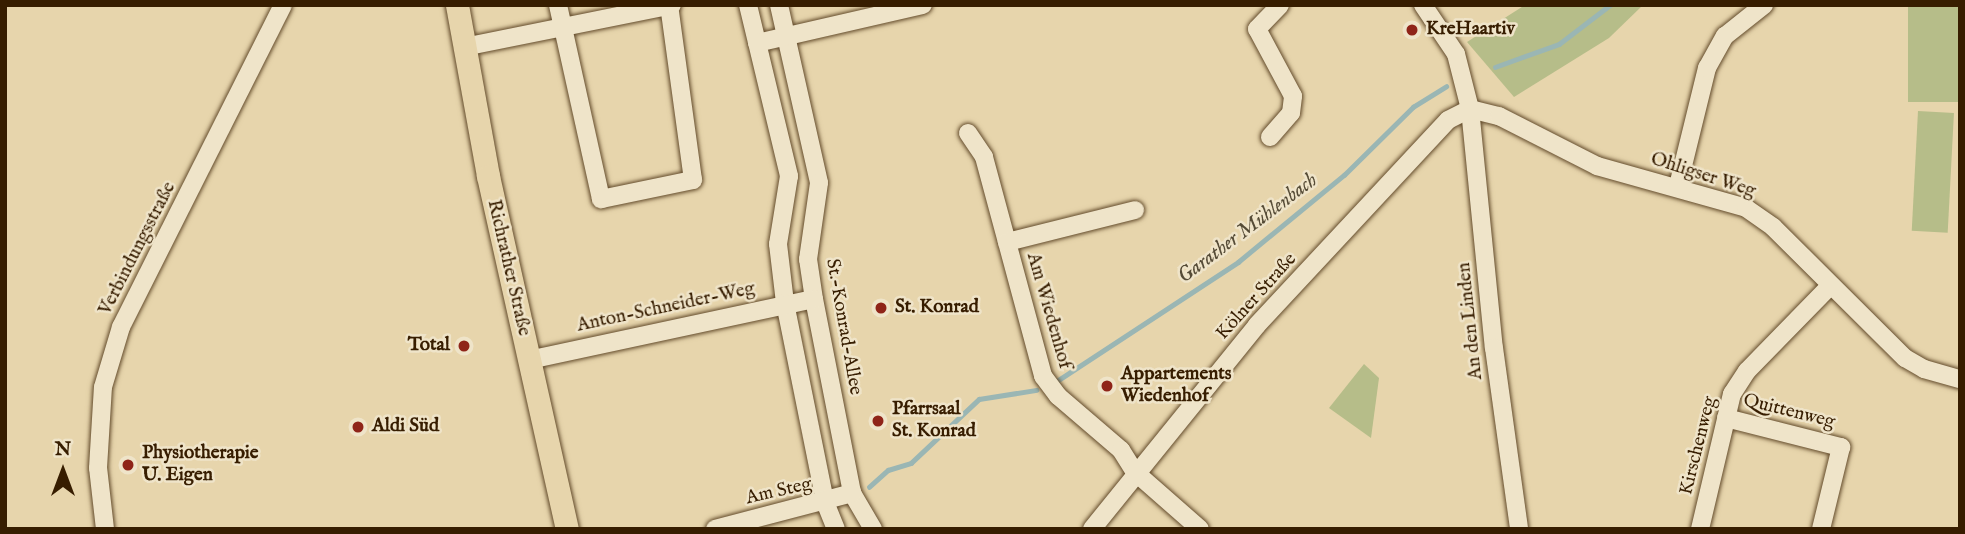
<!DOCTYPE html>
<meta charset="utf-8">
<style>
body{margin:0}
#map{position:relative;width:1965px;height:534px;overflow:hidden;background:#e7d5ac;font-family:"IM FELL English",serif}
div>[style]{position:absolute}
.green>*{inset:0;background:#b6bd89;transform-origin:0 0}
.stream>*{height:4.5px;margin:-2.25px;padding:0 2.25px;transform-origin:2.25px;border-radius:2.25px;background:#9ab6b4}
.roads{filter:drop-shadow(0 0 2px #634b2b) drop-shadow(0 0 2px #634b2b)}
.minor>*{height:18px;margin:-9px;padding:0 9px;transform-origin:9px;border-radius:9px;background:#efe4c9}
.major>*{height:23px;margin:-11.5px;padding:0 11.5px;transform-origin:11.5px;border-radius:11.5px;background:#e7d5ac}
.dots>*{width:19px;height:19px;translate:-50% -50%;box-sizing:border-box;border:4px solid #efe4c9;border-radius:50%}
span{translate:-50% -50%;white-space:nowrap;text-align:center;line-height:1.15;-webkit-text-stroke:5px #efe4c9;paint-order:stroke}
.poi-label{font-size:19px;color:#371d00;font-weight:700}
.left{translate:0 -50%;text-align:left}
.right{translate:-100% -50%;text-align:right}
.street-label{font-size:19px;color:#371d00}
.water-label{font-size:21px;color:#554b36;font-style:italic}
.frame{position:absolute;inset:0;border:7px solid #371d00;pointer-events:none}
.north{position:absolute;left:28px;top:436px;width:70px;height:70px;-webkit-text-stroke:5px #efe4c9;paint-order:stroke;rotate:0deg;font-size:19px;font-weight:700;line-height:28px;text-align:center;color:#371d00}
.north::after{content:'';display:block;margin:auto;width:24px;height:32px;background:#371d00;clip-path:polygon(50% 0,100% 100%,50% 72%,0 100%)}
</style>
<div id="map">
<div class="green">
<i style="clip-path:polygon(1525px 5px,1643px 5px,1609px 38px,1514px 97px,1467px 42px)"></i>
<i style="left:1908px;top:5px;width:52px;height:97px"></i>
<i style="left:1918px;top:111px;width:36px;height:120px;rotate:3deg"></i>
<i style="clip-path:polygon(1364px 364px,1379px 378px,1371px 438px,1329px 408px)"></i>
</div>
<div class="stream">
<i style="left:1495px;top:67px;width:68px;rotate:-19.8deg"></i>
<i style="left:1559px;top:44px;width:64px;rotate:-37.4deg"></i>
<i style="left:1057px;top:381px;width:217px;rotate:-33.3deg"></i>
<i style="left:1238px;top:262px;width:137px;rotate:-39.4deg"></i>
<i style="left:1344px;top:175px;width:97px;rotate:-44.6deg"></i>
<i style="left:1413px;top:107px;width:39px;rotate:-32deg"></i>
<i style="left:869px;top:487px;width:25px;rotate:-42deg"></i>
<i style="left:888px;top:470px;width:24px;rotate:-17deg"></i>
<i style="left:911px;top:463px;width:93px;rotate:-43.3deg"></i>
<i style="left:979px;top:399px;width:58px;rotate:-9deg"></i>
</div>
<div class="roads">
<div class="minor">
<i style="left:558px;top:5px;width:199px;rotate:77.5deg"></i>
<i style="left:601px;top:199px;width:94px;rotate:-11.7deg"></i>
<i style="left:693px;top:180px;width:177px;rotate:-97.8deg"></i>
<i style="left:748px;top:5px;width:176px;rotate:76.5deg"></i>
<i style="left:789px;top:176px;width:69px;rotate:99.2deg"></i>
<i style="left:778px;top:244px;width:59px;rotate:83.2deg"></i>
<i style="left:785px;top:303px;width:203px;rotate:78.6deg"></i>
<i style="left:825px;top:502px;width:29px;rotate:68deg"></i>
<i style="left:779px;top:5px;width:182px;rotate:77.3deg"></i>
<i style="left:819px;top:183px;width:77px;rotate:98.2deg"></i>
<i style="left:808px;top:259px;width:40px;rotate:81.5deg"></i>
<i style="left:814px;top:299px;width:198px;rotate:78.9deg"></i>
<i style="left:852px;top:493px;width:42px;rotate:59.7deg"></i>
<i style="left:1423px;top:5px;width:59px;rotate:56deg"></i>
<i style="left:1456px;top:54px;width:57px;rotate:75.7deg"></i>
<i style="left:1470px;top:109px;width:240px;rotate:84.3deg"></i>
<i style="left:1494px;top:348px;width:183px;rotate:82.1deg"></i>
<i style="left:757px;top:43px;width:170px;rotate:-12.9deg"></i>
<i style="left:464px;top:47px;width:212px;rotate:-11.4deg"></i>
<i style="left:1470px;top:109px;width:30px;rotate:14deg"></i>
<i style="left:1499px;top:116px;width:110px;rotate:27deg"></i>
<i style="left:1597px;top:166px;width:155px;rotate:15.7deg"></i>
<i style="left:1746px;top:208px;width:33px;rotate:35deg"></i>
<i style="left:1773px;top:227px;width:186px;rotate:44.8deg"></i>
<i style="left:1905px;top:358px;width:22px;rotate:30deg"></i>
<i style="left:1924px;top:369px;width:37px;rotate:16deg"></i>
<i style="left:968px;top:133px;width:29px;rotate:56deg"></i>
<i style="left:984px;top:157px;width:227px;rotate:74.9deg"></i>
<i style="left:1043px;top:376px;width:25px;rotate:53deg"></i>
<i style="left:1058px;top:396px;width:83px;rotate:40.6deg"></i>
<i style="left:1121px;top:450px;width:26px;rotate:58deg"></i>
<i style="left:1135px;top:472px;width:86px;rotate:41.2deg"></i>
<i style="left:1270px;top:137px;width:32px;rotate:-49deg"></i>
<i style="left:1291px;top:113px;width:17px;rotate:-83deg"></i>
<i style="left:1293px;top:96px;width:76px;rotate:-118.2deg"></i>
<i style="left:1257px;top:29px;width:33px;rotate:-46deg"></i>
<i style="left:1678px;top:186px;width:122px;rotate:-76.2deg"></i>
<i style="left:1707px;top:68px;width:37px;rotate:-61deg"></i>
<i style="left:1725px;top:36px;width:50px;rotate:-38.5deg"></i>
<i style="left:1007px;top:242px;width:132px;rotate:-14deg"></i>
<i style="left:529px;top:360px;width:291px;rotate:-12.1deg"></i>
<i style="left:1726px;top:418px;width:119px;rotate:14.2deg"></i>
<i style="left:1841px;top:447px;width:84px;rotate:103.7deg"></i>
<i style="left:105px;top:529px;width:61px;rotate:-96.5deg"></i>
<i style="left:98px;top:468px;width:81px;rotate:-86.5deg"></i>
<i style="left:103px;top:387px;width:63px;rotate:-73.3deg"></i>
<i style="left:121px;top:327px;width:360px;rotate:-63.3deg"></i>
<i style="left:715px;top:529px;width:142px;rotate:-14.7deg"></i>
<i style="left:1092px;top:529px;width:262px;rotate:-51deg"></i>
<i style="left:1257px;top:325px;width:280px;rotate:-47deg"></i>
<i style="left:1448px;top:120px;width:25px;rotate:-27deg"></i>
<i style="left:1700px;top:529px;width:139px;rotate:-76.7deg"></i>
<i style="left:1732px;top:394px;width:27px;rotate:-57deg"></i>
<i style="left:1747px;top:371px;width:120px;rotate:-45.7deg"></i>
</div>
<div class="major">
<i style="left:457px;top:5px;width:174px;rotate:79.7deg"></i>
<i style="left:488px;top:176px;width:362px;rotate:77.4deg"></i>
</div>
</div>
<div class="dots">
<i style="left:1412px;top:30px;background:#8f2418"></i>
<i style="left:881px;top:308px;background:#8f2418"></i>
<i style="left:464px;top:346px;background:#8f2418"></i>
<i style="left:1107px;top:386px;background:#8f2418"></i>
<i style="left:878px;top:421px;background:#8f2418"></i>
<i style="left:358px;top:427px;background:#8f2418"></i>
<i style="left:128px;top:465px;background:#8f2418"></i>
</div>
<div class="poi-label">
<span class="left" style="left:1426px;top:30px">KreHaartiv</span>
<span class="left" style="left:895px;top:308px">St. Konrad</span>
<span class="right" style="left:450px;top:346px">Total</span>
<span class="left" style="left:1121px;top:386px">Appartements<br>Wiedenhof</span>
<span class="left" style="left:892px;top:421px">Pfarrsaal<br>St. Konrad</span>
<span class="left" style="left:372px;top:427px">Aldi Süd</span>
<span class="left" style="left:142px;top:465px">Physiotherapie<br>U. Eigen</span>
</div>
<div class="street-label">
<span style="left:1703px;top:176px;rotate:18deg">Ohligser Weg</span>
<span style="left:138px;top:249px;rotate:-63deg">Verbindungsstraße</span>
<span style="left:508px;top:268px;rotate:77deg">Richrather Straße</span>
<span style="left:1257px;top:297px;rotate:-48deg">Kölner Straße</span>
<span style="left:666px;top:308px;rotate:-12deg">Anton-Schneider-Weg</span>
<span style="left:1048px;top:311px;rotate:74deg">Am Wiedenhof</span>
<span style="left:1471px;top:321px;rotate:-96deg">An den Linden</span>
<span style="left:843px;top:327px;rotate:80deg">St.-Konrad-Allee</span>
<span style="left:1789px;top:412px;rotate:14deg">Quittenweg</span>
<span style="left:1699px;top:446px;rotate:-76deg">Kirschenweg</span>
<span style="left:779px;top:492px;rotate:-13deg">Am Steg</span>
</div>
<div class="water-label">
<span style="left:1248px;top:229px;rotate:-37deg">Garather Mühlenbach</span>
</div>
<div class="frame"></div>
<div class="north">N</div>
</div>
